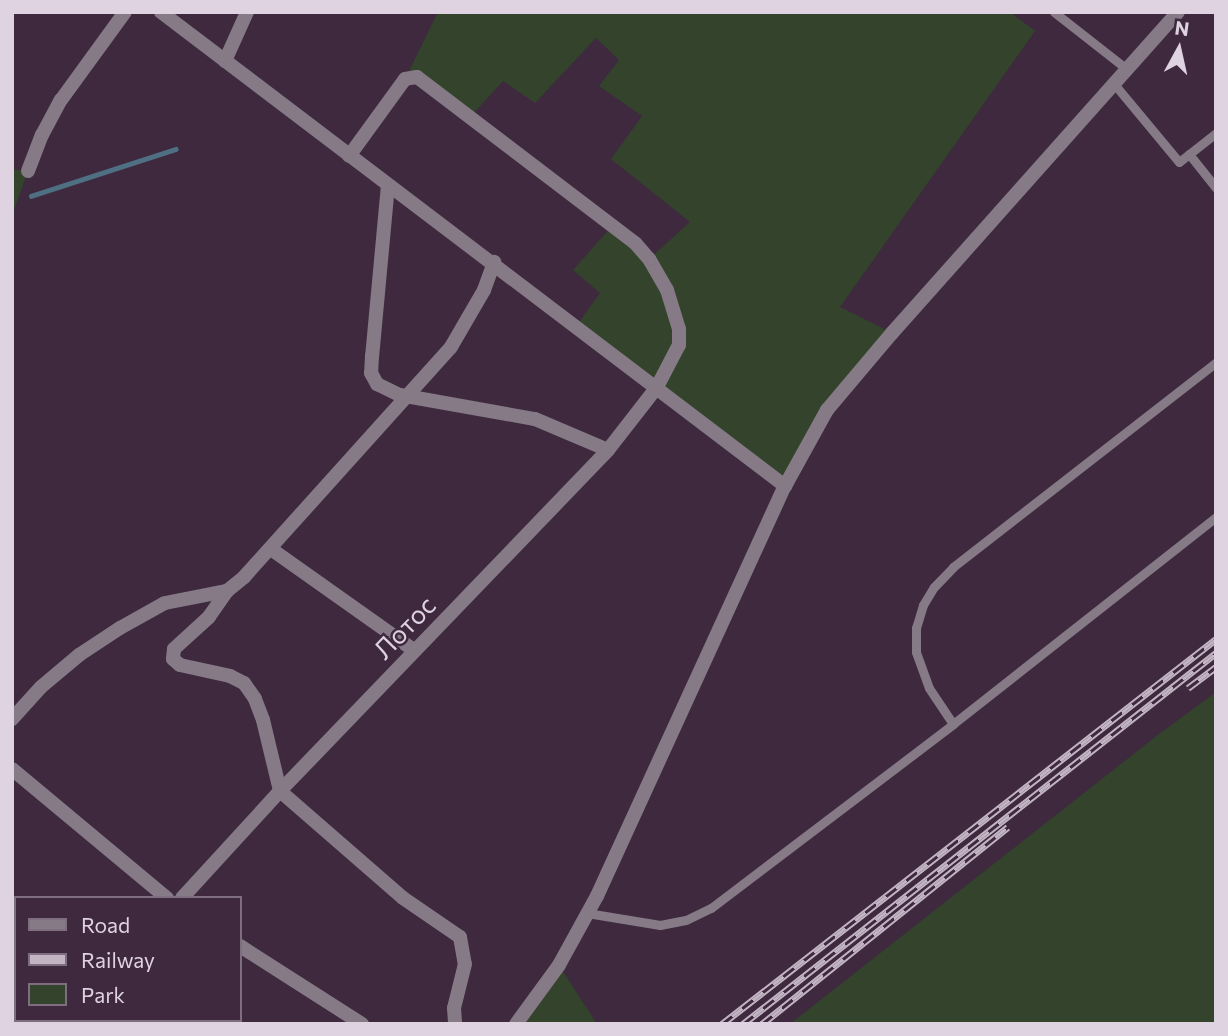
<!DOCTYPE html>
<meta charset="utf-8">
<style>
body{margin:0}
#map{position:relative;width:1228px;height:1036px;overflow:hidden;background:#3e293f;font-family:Commissioner,sans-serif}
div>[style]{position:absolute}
.green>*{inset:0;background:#33432c}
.stream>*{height:4.5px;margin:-2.25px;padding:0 2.25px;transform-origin:2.25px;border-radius:2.25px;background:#4f6f83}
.lane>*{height:9px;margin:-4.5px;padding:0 4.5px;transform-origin:4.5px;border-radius:4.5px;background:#857a86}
.street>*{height:14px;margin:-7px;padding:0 7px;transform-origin:7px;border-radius:7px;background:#857a86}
.rail>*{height:7px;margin-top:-3.5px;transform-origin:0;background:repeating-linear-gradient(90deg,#3e293f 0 13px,#c2b4c3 0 26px);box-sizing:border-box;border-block:2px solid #c2b4c3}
span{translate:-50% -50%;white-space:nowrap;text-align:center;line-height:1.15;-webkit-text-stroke:5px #3e293f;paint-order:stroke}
.street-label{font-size:26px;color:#e0d3e1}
.frame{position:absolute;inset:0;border:14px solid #e0d3e1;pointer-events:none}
.legend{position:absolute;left:14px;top:896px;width:228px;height:126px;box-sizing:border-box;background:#3e293f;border:2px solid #7f6d80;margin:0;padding:9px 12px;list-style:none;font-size:21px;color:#e0d3e1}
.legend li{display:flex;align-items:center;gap:14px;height:35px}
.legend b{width:35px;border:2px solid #7f6d80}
.north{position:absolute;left:1144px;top:14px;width:70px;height:70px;-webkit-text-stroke:5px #3e293f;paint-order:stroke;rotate:8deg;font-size:19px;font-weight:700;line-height:28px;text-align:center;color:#e0d3e1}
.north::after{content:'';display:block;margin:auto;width:24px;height:32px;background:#e0d3e1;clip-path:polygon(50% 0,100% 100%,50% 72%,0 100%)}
</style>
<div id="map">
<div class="green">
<i style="clip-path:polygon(438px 12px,1010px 12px,1035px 31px,840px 307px,892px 333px,849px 381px,785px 486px,577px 325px,600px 293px,573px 270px,613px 225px,649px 259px,690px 222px,611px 159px,642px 116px,599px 86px,619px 60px,596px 38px,535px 103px,503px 81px,470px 117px,417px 77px,405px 79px)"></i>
<i style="clip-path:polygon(12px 169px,28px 171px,12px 216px)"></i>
<i style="clip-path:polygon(1216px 692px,1216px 1024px,790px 1024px,1159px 734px)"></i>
<i style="clip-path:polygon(559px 965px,597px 1024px,516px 1024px)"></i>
</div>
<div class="stream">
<i style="left:31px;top:196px;width:152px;rotate:-18deg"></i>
</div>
<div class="lane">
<i style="left:1054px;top:12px;width:94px;rotate:38.1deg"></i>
<i style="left:1115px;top:85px;width:100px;rotate:50.3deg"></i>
<i style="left:1179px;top:162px;width:47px;rotate:-38.1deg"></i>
<i style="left:1189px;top:154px;width:43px;rotate:51.5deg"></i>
<i style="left:953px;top:724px;width:43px;rotate:-123.7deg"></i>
<i style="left:929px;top:688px;width:38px;rotate:-110deg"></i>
<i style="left:916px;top:652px;width:24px;rotate:-90deg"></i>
<i style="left:916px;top:628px;width:24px;rotate:-73deg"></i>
<i style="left:923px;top:605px;width:21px;rotate:-59deg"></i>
<i style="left:934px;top:587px;width:28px;rotate:-46deg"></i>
<i style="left:953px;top:567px;width:333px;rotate:-37.9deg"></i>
<i style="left:587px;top:913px;width:74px;rotate:9.3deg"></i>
<i style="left:660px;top:925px;width:26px;rotate:-11deg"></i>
<i style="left:686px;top:920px;width:28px;rotate:-26deg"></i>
<i style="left:711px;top:908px;width:304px;rotate:-37.2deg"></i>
<i style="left:953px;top:724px;width:335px;rotate:-38.2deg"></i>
</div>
<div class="street">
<i style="left:161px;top:12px;width:784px;rotate:37.22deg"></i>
<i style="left:225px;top:61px;width:54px;rotate:-65.8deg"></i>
<i style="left:28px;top:171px;width:39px;rotate:-69deg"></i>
<i style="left:42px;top:135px;width:40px;rotate:-62deg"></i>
<i style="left:61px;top:100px;width:109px;rotate:-54deg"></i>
<i style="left:388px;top:185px;width:172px;rotate:95.3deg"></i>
<i style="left:372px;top:356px;width:17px;rotate:93deg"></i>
<i style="left:371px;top:373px;width:13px;rotate:61deg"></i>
<i style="left:377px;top:384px;width:25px;rotate:26deg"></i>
<i style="left:400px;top:395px;width:137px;rotate:10.1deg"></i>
<i style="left:535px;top:419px;width:79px;rotate:23deg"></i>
<i style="left:271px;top:549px;width:176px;rotate:35.3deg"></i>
<i style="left:227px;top:591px;width:32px;rotate:125deg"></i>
<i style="left:209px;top:617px;width:47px;rotate:137.6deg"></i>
<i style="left:174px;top:649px;width:10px;rotate:96deg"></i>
<i style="left:173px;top:659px;width:9px;rotate:41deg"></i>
<i style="left:180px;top:665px;width:51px;rotate:12.4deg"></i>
<i style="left:230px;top:676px;width:16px;rotate:27deg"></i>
<i style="left:244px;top:683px;width:19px;rotate:55deg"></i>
<i style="left:255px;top:699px;width:22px;rotate:69deg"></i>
<i style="left:263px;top:720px;width:73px;rotate:76.5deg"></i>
<i style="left:280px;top:791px;width:163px;rotate:41deg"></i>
<i style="left:403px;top:898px;width:69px;rotate:34.4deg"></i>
<i style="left:460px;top:937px;width:27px;rotate:80deg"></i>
<i style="left:465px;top:964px;width:45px;rotate:104deg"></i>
<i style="left:454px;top:1008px;width:16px;rotate:86deg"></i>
<i style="left:12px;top:719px;width:43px;rotate:-47.8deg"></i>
<i style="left:41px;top:687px;width:50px;rotate:-40.1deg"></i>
<i style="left:79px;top:655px;width:49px;rotate:-33.4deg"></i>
<i style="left:120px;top:628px;width:51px;rotate:-29.1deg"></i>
<i style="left:165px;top:603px;width:63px;rotate:-11deg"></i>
<i style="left:227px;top:591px;width:22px;rotate:-39deg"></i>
<i style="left:244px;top:577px;width:309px;rotate:-48deg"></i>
<i style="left:451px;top:347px;width:66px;rotate:-59.9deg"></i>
<i style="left:484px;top:290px;width:30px;rotate:-70deg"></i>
<i style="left:12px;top:769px;width:202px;rotate:39.8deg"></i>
<i style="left:182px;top:898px;width:145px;rotate:-47.5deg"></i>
<i style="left:280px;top:791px;width:473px;rotate:-46.1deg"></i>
<i style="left:608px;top:450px;width:80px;rotate:-52.1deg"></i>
<i style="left:657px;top:387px;width:47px;rotate:-62.4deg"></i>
<i style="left:679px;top:345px;width:16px;rotate:-90deg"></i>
<i style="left:679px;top:329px;width:41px;rotate:-107.1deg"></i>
<i style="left:667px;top:290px;width:36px;rotate:-120deg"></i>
<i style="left:649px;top:259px;width:21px;rotate:-131deg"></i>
<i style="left:635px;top:243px;width:274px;rotate:-142.7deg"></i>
<i style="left:417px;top:77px;width:12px;rotate:171deg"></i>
<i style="left:405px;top:79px;width:95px;rotate:126deg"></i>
<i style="left:240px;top:946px;width:145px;rotate:32.6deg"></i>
<i style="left:73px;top:1024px;width:5px;rotate:-53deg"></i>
<i style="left:516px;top:1024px;width:73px;rotate:-53.9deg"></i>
<i style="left:559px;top:965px;width:79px;rotate:-61.2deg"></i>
<i style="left:597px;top:896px;width:451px;rotate:-65.4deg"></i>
<i style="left:785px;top:486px;width:87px;rotate:-61.1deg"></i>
<i style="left:827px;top:410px;width:101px;rotate:-49.8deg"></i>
<i style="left:892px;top:333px;width:430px;rotate:-48.3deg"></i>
</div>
<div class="rail">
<i style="left:1188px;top:688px;width:35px;rotate:-37deg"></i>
<i style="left:722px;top:1024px;width:626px;rotate:-37.93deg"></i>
<i style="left:743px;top:1024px;width:601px;rotate:-38.11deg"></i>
<i style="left:762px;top:1024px;width:315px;rotate:-38.7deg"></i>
</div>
<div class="street-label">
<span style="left:404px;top:627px;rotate:-46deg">Лотос</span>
</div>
<div class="frame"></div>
<ul class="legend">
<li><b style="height:9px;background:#857a86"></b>Road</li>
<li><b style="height:9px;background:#c2b4c3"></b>Railway</li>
<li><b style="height:19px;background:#33432c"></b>Park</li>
</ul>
<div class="north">N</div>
</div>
